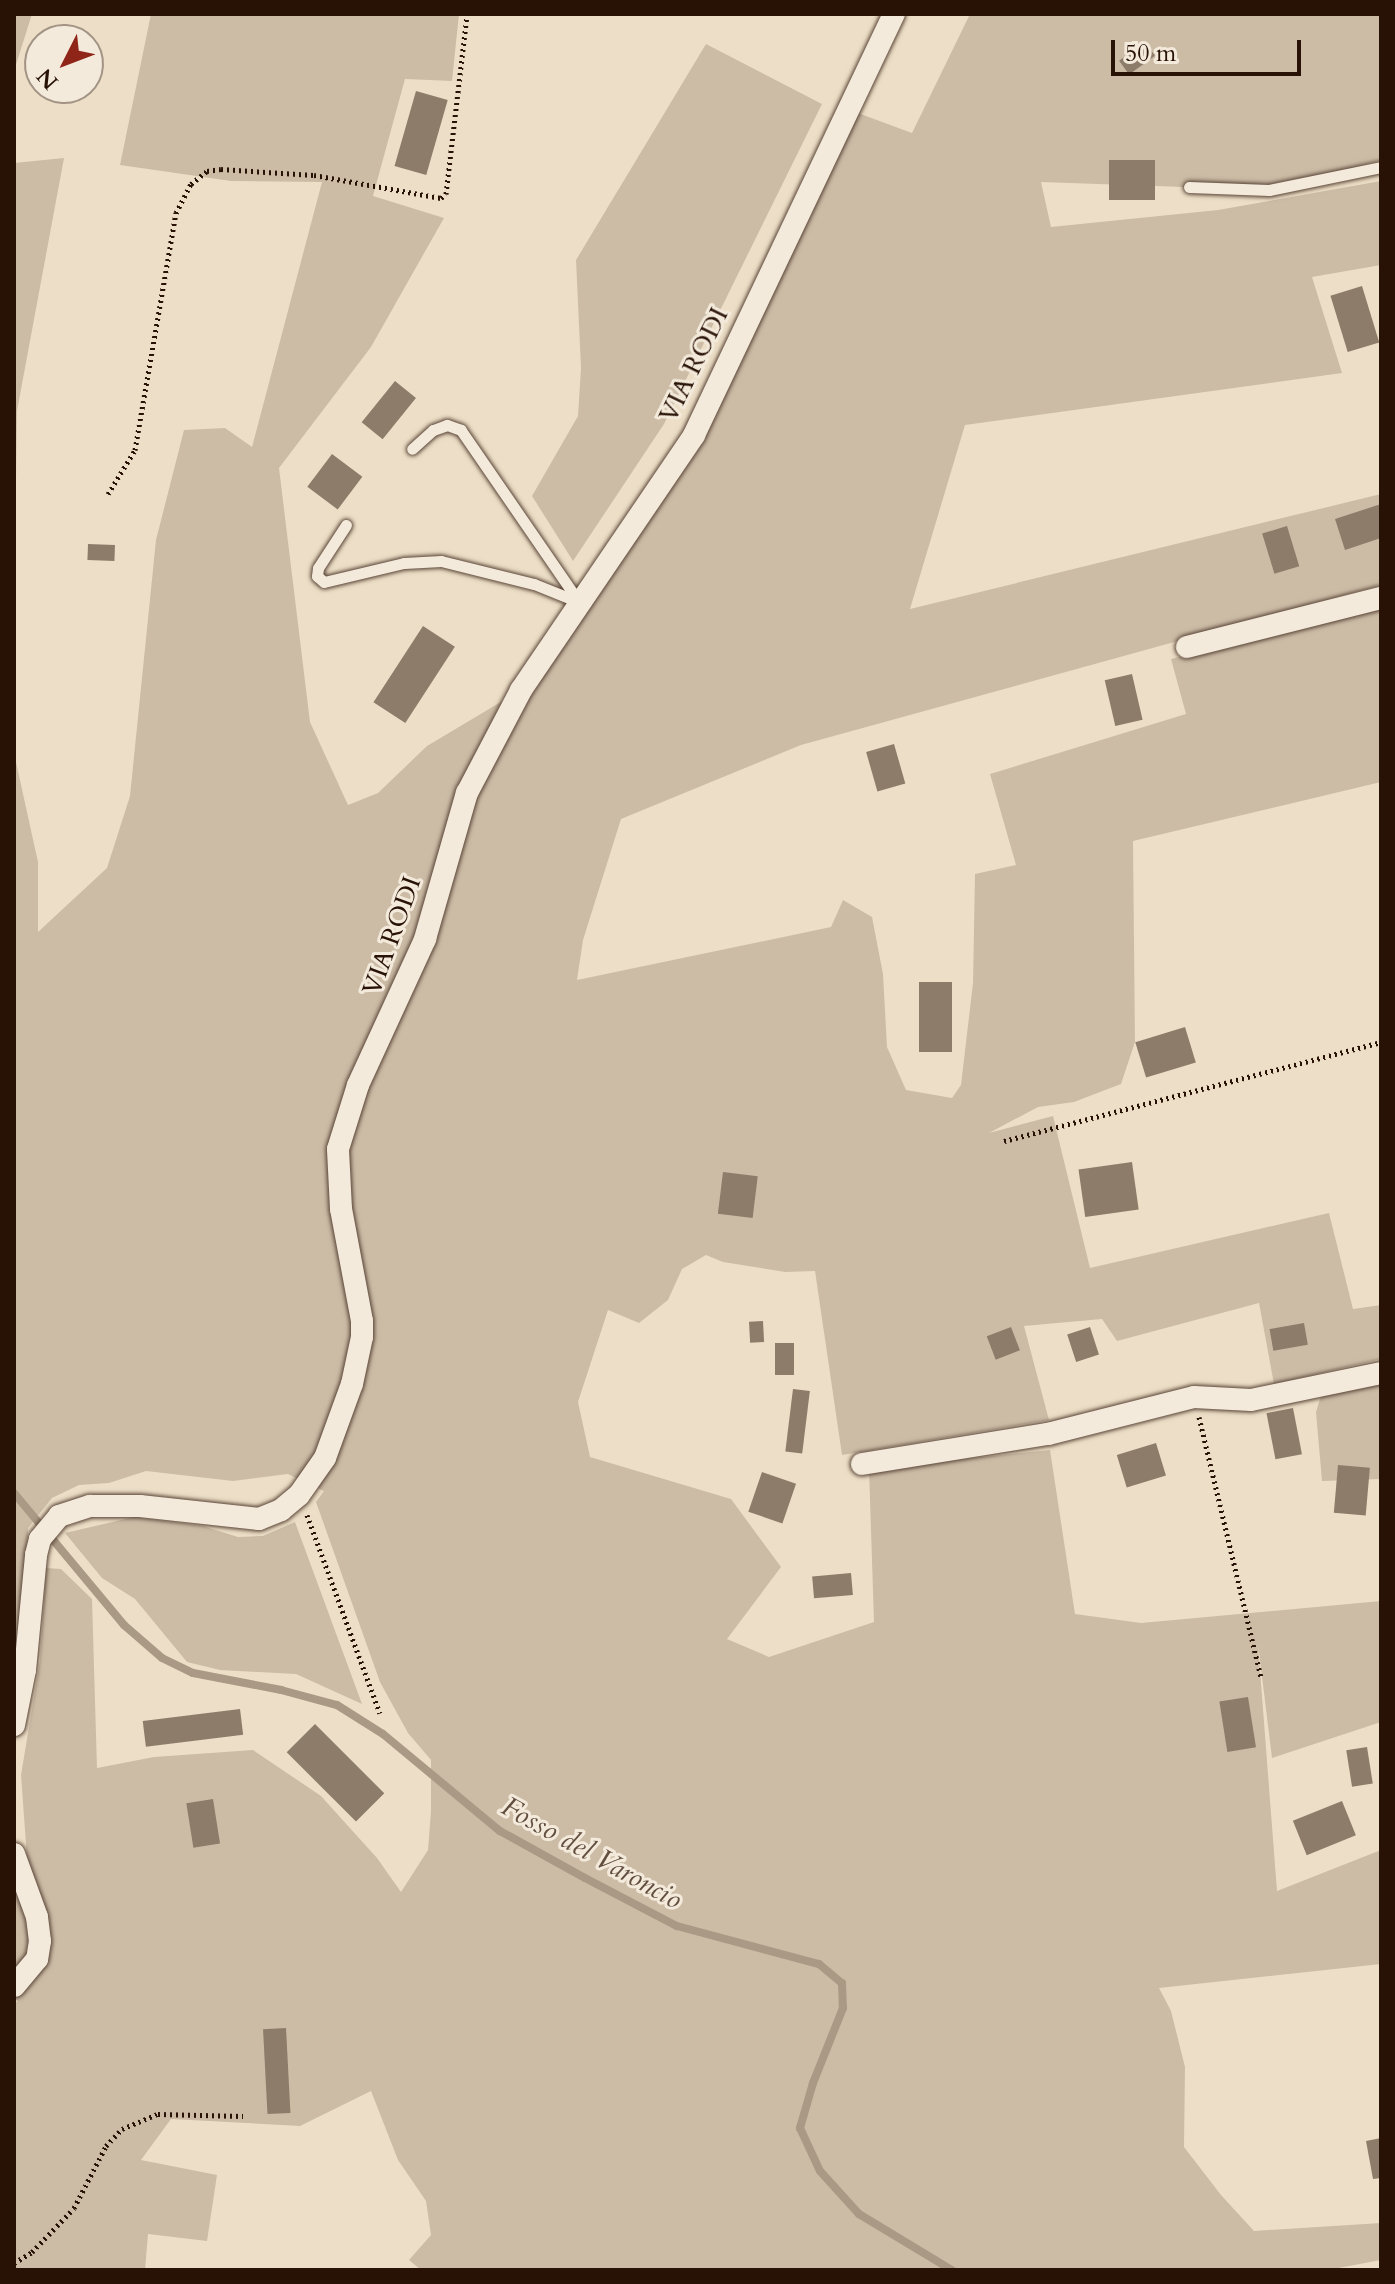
<!DOCTYPE html>
<style>
body{margin:0}
#map{position:relative;width:1395px;height:2284px;overflow:hidden;background:#eddfc7;font-family:Cardo,serif}
div>[style]{position:absolute}
.green>*{inset:0;background:#ccbca6}
.stream>*{height:8px;margin:-4px;padding:0 4px;transform-origin:4px;border-radius:4px;background:#aa9985}
.building>*{inset:0;background:#8e7c6a;transform-origin:0 0}
.path>*{height:5px;margin-top:-2.5px;transform-origin:0;background:repeating-linear-gradient(90deg,#281105 0 2px,transparent 0 6px)}
.roads{filter:drop-shadow(0 0 2px #594436) drop-shadow(0 0 2px #594436)}
.service>*{height:11px;margin:-5.5px;padding:0 5.5px;transform-origin:5.5px;border-radius:5.5px;background:#f3eadb}
.minor>*{height:22px;margin:-11px;padding:0 11px;transform-origin:11px;border-radius:11px;background:#f3eadb}
span{translate:-50% -50%;white-space:nowrap;text-align:center;line-height:1.15;-webkit-text-stroke:6px #f3eadb;paint-order:stroke}
.street-label{font-size:26px;color:#281105}
.water-label{font-size:28px;color:#624e3f;font-style:italic}
.frame{position:absolute;inset:0;border:16px solid #281105;pointer-events:none}
.north{position:absolute;left:24px;top:24px;width:80px;height:80px;box-sizing:border-box;background:#f3eadb;border:2px solid #a29385;border-radius:50%;rotate:228deg;font-size:22px;font-weight:700;line-height:32px;text-align:center;color:#281105}
.north::after{content:'';display:block;margin:auto;width:28px;height:36px;background:#8f2418;clip-path:polygon(50% 0,100% 100%,50% 72%,0 100%)}
.scale{position:absolute;left:1111px;top:40px;width:190px;height:36px;box-sizing:border-box;border:4px solid #281105;border-top:0;padding-left:10px;font-size:24px;line-height:28px;white-space:nowrap;color:#281105;-webkit-text-stroke:6px #f3eadb;paint-order:stroke}
</style>
<div id="map">
<div class="green">
<i style="clip-path:polygon(14px 14px,32px 14px,14px 71px)"></i>
<i style="clip-path:polygon(151px 14px,459px 14px,452px 81px,405px 79px,373px 196px,444px 218px,371px 347px,279px 468px,310px 722px,348px 805px,378px 793px,427px 746px,521px 690px,650px 501px,847px 109px,912px 133px,970px 14px,1381px 14px,1381px 160px,1269px 190px,1041px 182px,1051px 227px,1218px 210px,1381px 181px,1381px 265px,1312px 277px,1342px 373px,965px 425px,910px 609px,1381px 494px,1381px 585px,801px 745px,621px 819px,583px 940px,577px 980px,831px 927px,843px 900px,872px 917px,883px 974px,887px 1047px,906px 1090px,952px 1098px,961px 1085px,973px 983px,975px 874px,1016px 865px,990px 774px,1186px 714px,1171px 659px,1381px 605px,1381px 782px,1133px 841px,1135px 1042px,1121px 1084px,1074px 1102px,1038px 1107px,989px 1133px,1053px 1116px,1090px 1268px,1329px 1213px,1353px 1309px,1381px 1305px,1381px 1359px,1274px 1384px,1259px 1303px,1117px 1341px,1102px 1319px,1024px 1326px,1049px 1420px,842px 1455px,815px 1271px,785px 1272px,723px 1262px,706px 1255px,682px 1269px,668px 1300px,639px 1323px,608px 1310px,578px 1402px,590px 1457px,731px 1499px,781px 1567px,727px 1639px,769px 1657px,874px 1622px,869px 1469px,1050px 1450px,1075px 1614px,1141px 1623px,1381px 1601px,1381px 1722px,1272px 1758px,1258px 1644px,1277px 1891px,1381px 1850px,1381px 1964px,1159px 1988px,1171px 2011px,1185px 2067px,1184px 2147px,1221px 2195px,1254px 2231px,1381px 2223px,1381px 2260px,1328px 2270px,421px 2270px,409px 2260px,431px 2235px,426px 2201px,398px 2160px,371px 2091px,300px 2126px,171px 2119px,141px 2160px,217px 2175px,207px 2241px,148px 2234px,145px 2270px,14px 2270px,14px 2004px,18px 2001px,14px 1999px,14px 1860px,28px 1872px,21px 1775px,40px 1661px,46px 1568px,61px 1569px,92px 1599px,97px 1768px,154px 1757px,253px 1750px,321px 1796px,377px 1858px,401px 1892px,428px 1850px,431px 1811px,431px 1760px,408px 1733px,380px 1682px,316px 1502px,324px 1491px,288px 1474px,233px 1481px,146px 1471px,109px 1483px,79px 1485px,52px 1498px,28px 1528px,27px 1566px,14px 1669px,14px 753px,38px 862px,38px 932px,107px 868px,130px 796px,156px 540px,184px 430px,225px 428px,252px 447px,322px 182px,231px 181px,120px 165px)"></i>
<i style="clip-path:polygon(706px 44px,822px 104px,664px 424px,573px 561px,532px 496px,578px 416px,581px 368px,576px 260px)"></i>
<i style="clip-path:polygon(64px 158px,17px 411px,14px 619px,14px 163px)"></i>
<i style="clip-path:polygon(1381px 1383px,1381px 1479px,1322px 1481px,1316px 1412px,1320px 1399px,1325px 1393px)"></i>
<i style="clip-path:polygon(134px 1517px,203px 1526px,238px 1537px,263px 1536px,295px 1522px,362px 1704px,296px 1674px,220px 1670px,187px 1662px,135px 1599px,102px 1578px,65px 1533px)"></i>
</div>
<div class="stream">
<i style="left:14px;top:1493px;width:172px;rotate:50.2deg"></i>
<i style="left:124px;top:1625px;width:50px;rotate:41deg"></i>
<i style="left:162px;top:1658px;width:34px;rotate:26deg"></i>
<i style="left:193px;top:1673px;width:90px;rotate:10.9deg"></i>
<i style="left:281px;top:1690px;width:58px;rotate:15deg"></i>
<i style="left:337px;top:1705px;width:54px;rotate:32.2deg"></i>
<i style="left:383px;top:1734px;width:152px;rotate:39.7deg"></i>
<i style="left:500px;top:1831px;width:97px;rotate:28.9deg"></i>
<i style="left:585px;top:1878px;width:104px;rotate:27.6deg"></i>
<i style="left:677px;top:1926px;width:147px;rotate:15deg"></i>
<i style="left:819px;top:1964px;width:30px;rotate:40deg"></i>
<i style="left:842px;top:1983px;width:25px;rotate:88deg"></i>
<i style="left:843px;top:2008px;width:81px;rotate:111.8deg"></i>
<i style="left:813px;top:2083px;width:47px;rotate:106.1deg"></i>
<i style="left:800px;top:2128px;width:47px;rotate:65.1deg"></i>
<i style="left:820px;top:2171px;width:58px;rotate:47.8deg"></i>
<i style="left:859px;top:2214px;width:109px;rotate:31.1deg"></i>
</div>
<div class="building">
<i style="left:1145px;top:42px;width:17px;height:32px;rotate:54deg"></i>
<i style="left:416px;top:91px;width:33px;height:78px;rotate:16deg"></i>
<i style="left:1109px;top:160px;width:46px;height:40px"></i>
<i style="left:1362px;top:286px;width:59px;height:33px;rotate:73deg"></i>
<i style="left:395px;top:381px;width:27px;height:53px;rotate:39deg"></i>
<i style="left:332px;top:454px;width:38px;height:41px;rotate:37deg"></i>
<i style="clip-path:polygon(1381px 504px,1381px 538px,1345px 550px,1335px 519px)"></i>
<i style="left:1287px;top:526px;width:42px;height:26px;rotate:73deg"></i>
<i style="left:88px;top:544px;width:27px;height:16px;rotate:2deg"></i>
<i style="left:423px;top:626px;width:38px;height:91px;rotate:33deg"></i>
<i style="left:1132px;top:674px;width:47px;height:28px;rotate:77deg"></i>
<i style="left:894px;top:744px;width:41px;height:29px;rotate:74deg"></i>
<i style="left:919px;top:982px;width:33px;height:70px"></i>
<i style="left:1185px;top:1027px;width:37px;height:52px;rotate:73deg"></i>
<i style="left:1132px;top:1162px;width:48px;height:54px;rotate:82deg"></i>
<i style="left:723px;top:1172px;width:35px;height:42px;rotate:7deg"></i>
<i style="left:763px;top:1321px;width:21px;height:14px;rotate:87deg"></i>
<i style="left:1304px;top:1323px;width:22px;height:35px;rotate:80deg"></i>
<i style="left:1011px;top:1327px;width:25px;height:26px;rotate:69deg"></i>
<i style="left:1090px;top:1327px;width:29px;height:24px;rotate:72deg"></i>
<i style="left:794px;top:1343px;width:32px;height:19px;rotate:90deg"></i>
<i style="left:793px;top:1389px;width:17px;height:63px;rotate:7deg"></i>
<i style="left:1293px;top:1408px;width:47px;height:27px;rotate:79deg"></i>
<i style="left:1156px;top:1443px;width:34px;height:41px;rotate:73deg"></i>
<i style="left:1338px;top:1465px;width:32px;height:48px;rotate:5deg"></i>
<i style="left:762px;top:1472px;width:36px;height:42px;rotate:19deg"></i>
<i style="left:851px;top:1573px;width:22px;height:39px;rotate:85deg"></i>
<i style="left:1248px;top:1697px;width:51px;height:29px;rotate:81deg"></i>
<i style="left:240px;top:1709px;width:26px;height:98px;rotate:83deg"></i>
<i style="left:315px;top:1724px;width:98px;height:40px;rotate:45deg"></i>
<i style="left:1367px;top:1747px;width:37px;height:21px;rotate:81deg"></i>
<i style="left:213px;top:1799px;width:45px;height:27px;rotate:81deg"></i>
<i style="left:1342px;top:1801px;width:37px;height:53px;rotate:68deg"></i>
<i style="left:286px;top:2028px;width:85px;height:23px;rotate:87deg"></i>
<i style="clip-path:polygon(1381px 2138px,1381px 2178px,1373px 2179px,1366px 2141px)"></i>
</div>
<div class="path">
<i style="left:108px;top:494px;width:52px;rotate:-58.5deg"></i>
<i style="left:135px;top:450px;width:241px;rotate:-80.2deg"></i>
<i style="left:176px;top:213px;width:33px;rotate:-63deg"></i>
<i style="left:191px;top:184px;width:21px;rotate:-39deg"></i>
<i style="left:207px;top:171px;width:14px;rotate:-8deg"></i>
<i style="left:221px;top:169px;width:93px;rotate:3.7deg"></i>
<i style="left:314px;top:175px;width:129px;rotate:10.3deg"></i>
<i style="left:441px;top:198px;width:6px;rotate:-39deg"></i>
<i style="left:446px;top:194px;width:181px;rotate:-83.3deg"></i>
<i style="left:1004px;top:1141px;width:390px;rotate:-14.7deg"></i>
<i style="left:1199px;top:1417px;width:267px;rotate:76.6deg"></i>
<i style="left:307px;top:1515px;width:211px;rotate:69.8deg"></i>
<i style="left:14px;top:2263px;width:21px;rotate:-31deg"></i>
<i style="left:32px;top:2252px;width:61px;rotate:-46.3deg"></i>
<i style="left:74px;top:2208px;width:70px;rotate:-62.7deg"></i>
<i style="left:106px;top:2146px;width:23px;rotate:-47deg"></i>
<i style="left:122px;top:2129px;width:39px;rotate:-23deg"></i>
<i style="left:158px;top:2114px;width:85px;rotate:1.3deg"></i>
</div>
<div class="roads">
<div class="service">
<i style="left:1189px;top:187px;width:80px;rotate:2.1deg"></i>
<i style="left:1269px;top:190px;width:114px;rotate:-11.6deg"></i>
<i style="left:346px;top:525px;width:51px;rotate:123.1deg"></i>
<i style="left:318px;top:568px;width:8px;rotate:97deg"></i>
<i style="left:317px;top:576px;width:9px;rotate:41deg"></i>
<i style="left:324px;top:582px;width:82px;rotate:-13.4deg"></i>
<i style="left:404px;top:563px;width:37px;rotate:-3deg"></i>
<i style="left:441px;top:561px;width:96px;rotate:13.9deg"></i>
<i style="left:534px;top:584px;width:48px;rotate:21.8deg"></i>
<i style="left:579px;top:602px;width:209px;rotate:-124.5deg"></i>
<i style="left:461px;top:430px;width:15px;rotate:-160deg"></i>
<i style="left:447px;top:425px;width:15px;rotate:160deg"></i>
<i style="left:433px;top:430px;width:28px;rotate:138deg"></i>
</div>
<div class="minor">
<i style="left:1187px;top:647px;width:200px;rotate:-14.2deg"></i>
<i style="left:862px;top:1464px;width:188px;rotate:-9.2deg"></i>
<i style="left:1048px;top:1434px;width:151px;rotate:-14.2deg"></i>
<i style="left:1194px;top:1397px;width:57px;rotate:3deg"></i>
<i style="left:1251px;top:1400px;width:133px;rotate:-11.7deg"></i>
<i style="left:14px;top:1725px;width:56px;rotate:-78.7deg"></i>
<i style="left:25px;top:1670px;width:116px;rotate:-84.5deg"></i>
<i style="left:36px;top:1555px;width:16px;rotate:-76deg"></i>
<i style="left:40px;top:1539px;width:30px;rotate:-50deg"></i>
<i style="left:59px;top:1516px;width:33px;rotate:-18deg"></i>
<i style="left:90px;top:1506px;width:50px"></i>
<i style="left:140px;top:1506px;width:120px;rotate:6.2deg"></i>
<i style="left:259px;top:1519px;width:24px;rotate:-22deg"></i>
<i style="left:281px;top:1510px;width:23px;rotate:-40deg"></i>
<i style="left:299px;top:1495px;width:45px;rotate:-54.9deg"></i>
<i style="left:325px;top:1458px;width:79px;rotate:-70deg"></i>
<i style="left:352px;top:1384px;width:48px;rotate:-78deg"></i>
<i style="left:362px;top:1337px;width:16px;rotate:-90deg"></i>
<i style="left:362px;top:1321px;width:114px;rotate:-100.6deg"></i>
<i style="left:341px;top:1209px;width:60px;rotate:-92.9deg"></i>
<i style="left:338px;top:1149px;width:67px;rotate:-72.6deg"></i>
<i style="left:358px;top:1085px;width:161px;rotate:-65.3deg"></i>
<i style="left:425px;top:939px;width:152px;rotate:-74deg"></i>
<i style="left:467px;top:793px;width:116px;rotate:-62.3deg"></i>
<i style="left:521px;top:690px;width:308px;rotate:-55.8deg"></i>
<i style="left:694px;top:435px;width:466px;rotate:-64.6deg"></i>
<i style="left:14px;top:1854px;width:67px;rotate:69.9deg"></i>
<i style="left:37px;top:1917px;width:24px;rotate:83deg"></i>
<i style="left:40px;top:1941px;width:18px;rotate:99deg"></i>
<i style="left:37px;top:1959px;width:35px;rotate:130deg"></i>
</div>
</div>
<div class="street-label">
<span style="left:694px;top:365px;rotate:-64deg">VIA RODI</span>
<span style="left:392px;top:936px;rotate:-70deg">VIA RODI</span>
</div>
<div class="water-label">
<span style="left:592px;top:1853px;rotate:29deg">Fosso del Varoncio</span>
</div>
<div class="frame"></div>
<div class="north">N</div>
<div class="scale">50 m</div>
</div>
